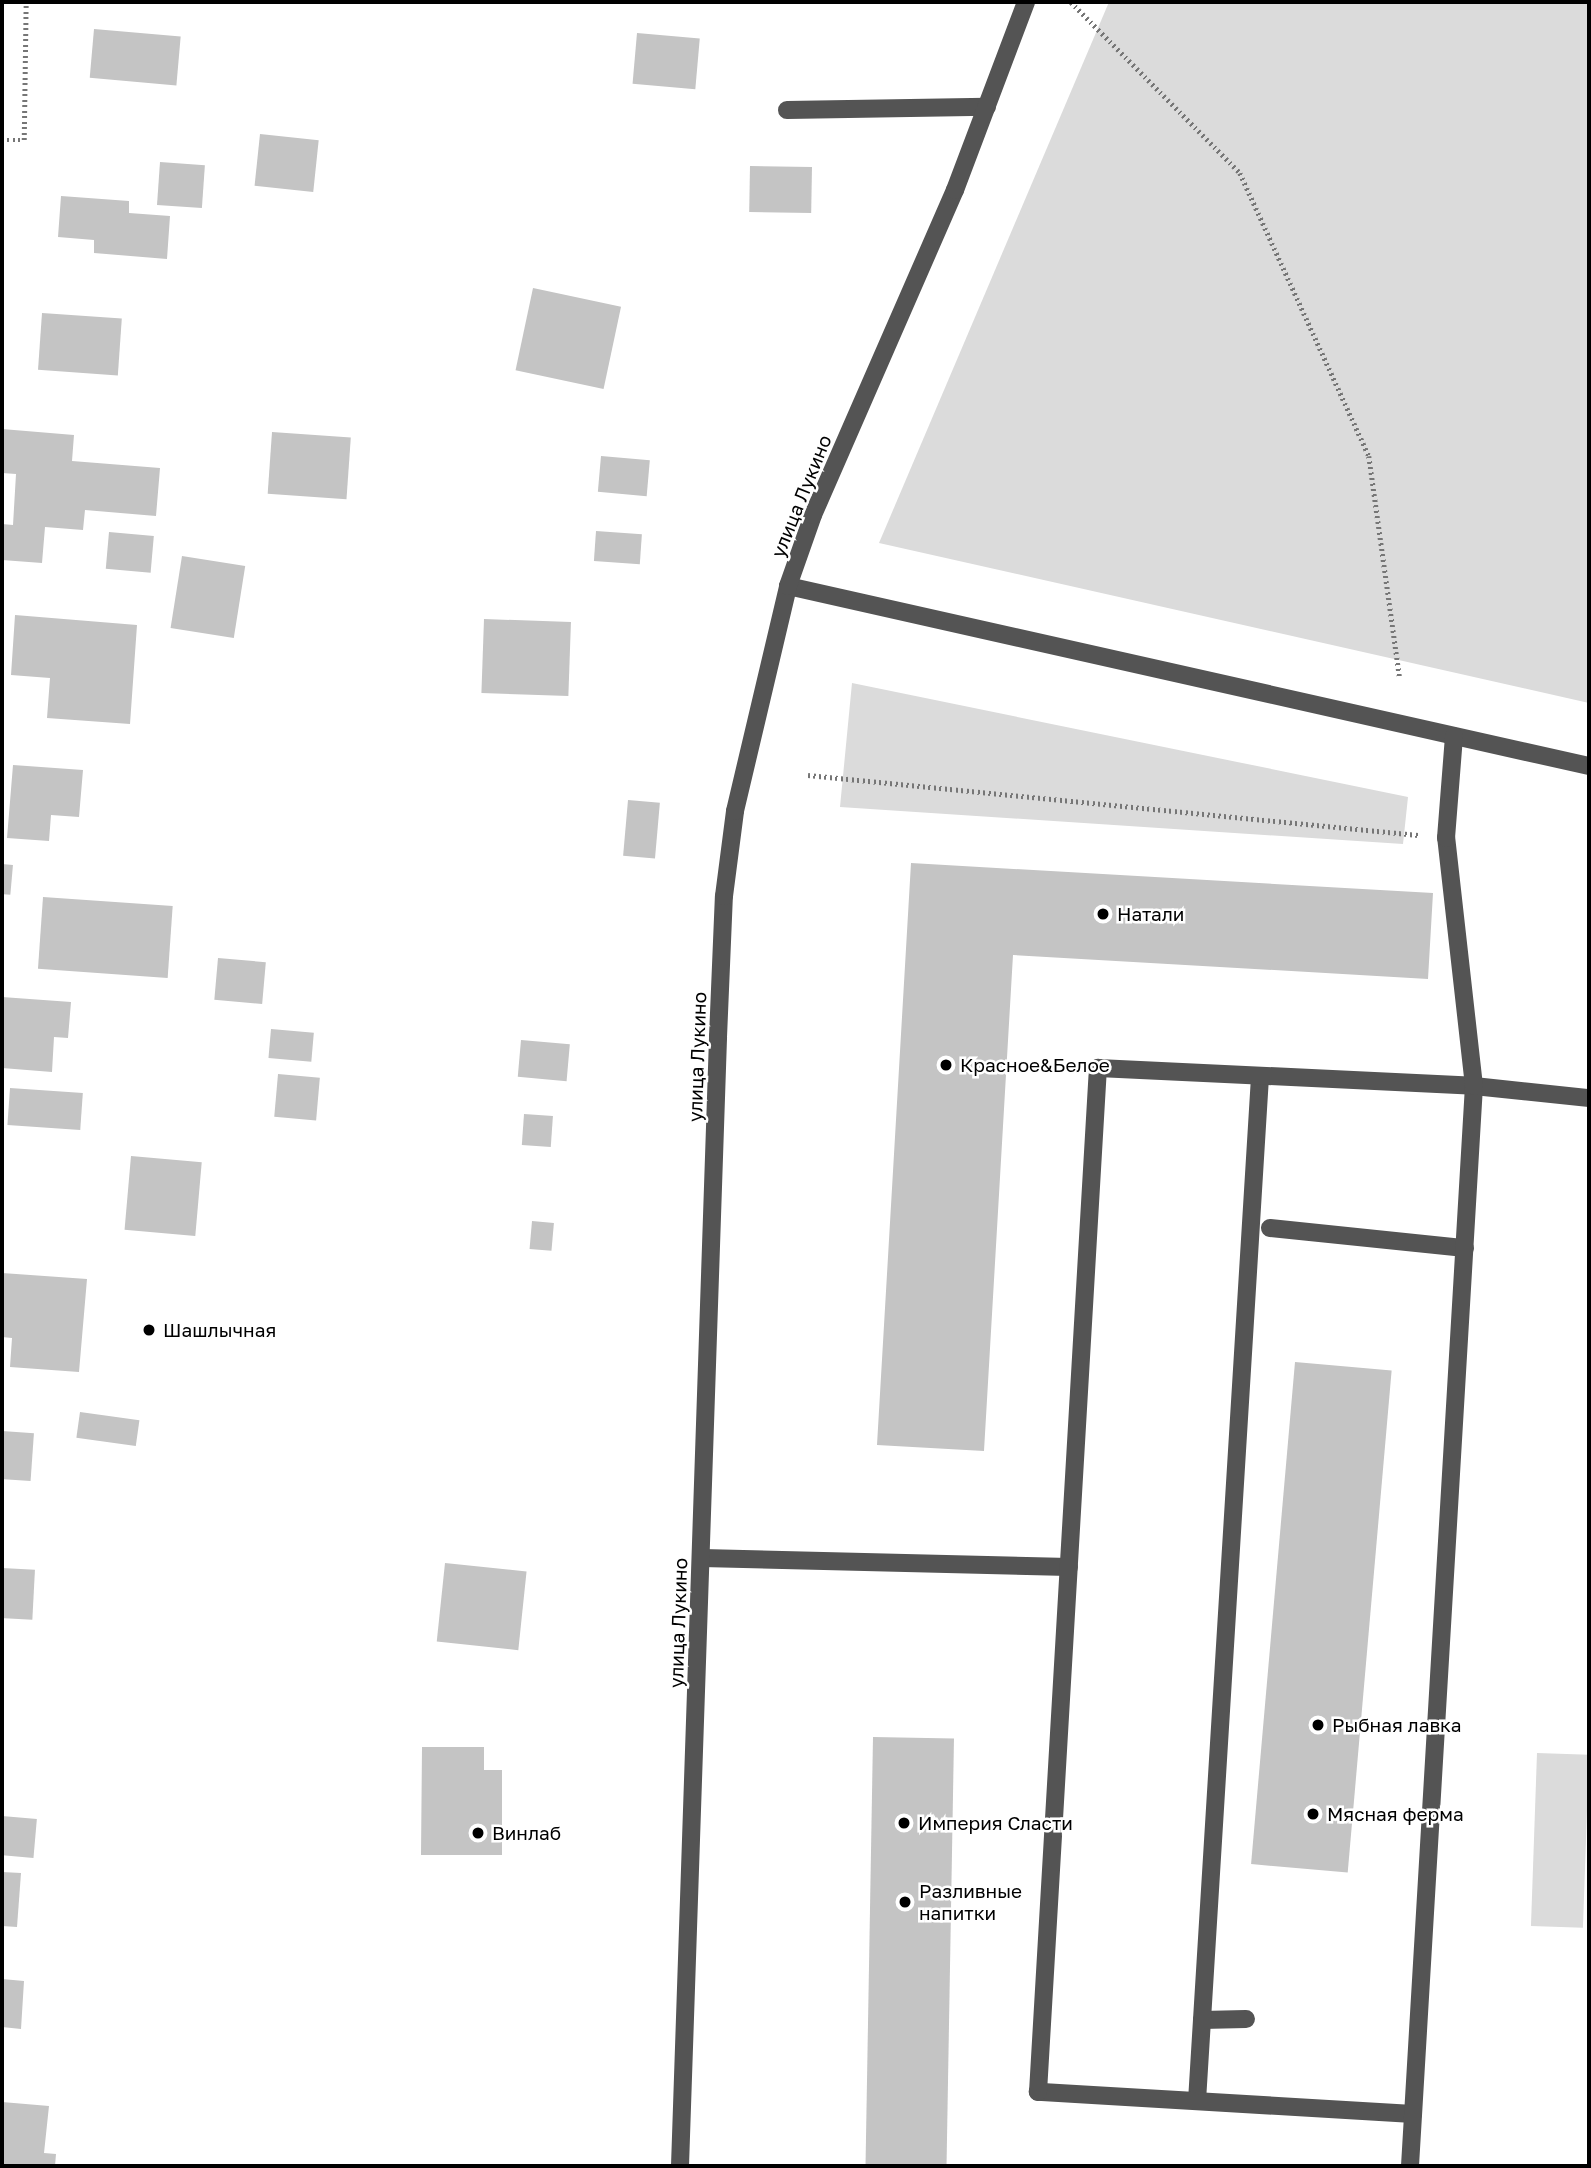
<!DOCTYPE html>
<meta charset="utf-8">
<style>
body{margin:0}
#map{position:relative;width:1591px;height:2168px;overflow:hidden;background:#fff;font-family:"Golos Text",sans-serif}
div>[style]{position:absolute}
.green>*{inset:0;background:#dbdbdb;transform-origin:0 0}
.building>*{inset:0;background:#c4c4c4;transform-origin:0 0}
.path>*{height:4.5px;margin-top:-2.25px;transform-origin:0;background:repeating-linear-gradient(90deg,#767676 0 2px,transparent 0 5.5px)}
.minor>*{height:18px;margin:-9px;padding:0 9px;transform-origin:9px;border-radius:9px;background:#545454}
.dots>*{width:19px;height:19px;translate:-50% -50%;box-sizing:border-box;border:4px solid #fff;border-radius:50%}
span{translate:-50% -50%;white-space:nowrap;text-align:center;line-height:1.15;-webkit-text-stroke:5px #fff;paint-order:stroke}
.street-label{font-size:19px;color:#000}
.poi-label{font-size:19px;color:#000}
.left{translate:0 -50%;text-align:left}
.frame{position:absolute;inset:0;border:4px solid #000;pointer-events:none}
</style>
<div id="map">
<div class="green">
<i style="clip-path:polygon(1109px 2px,1589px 2px,1589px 703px,879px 543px)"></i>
<i style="clip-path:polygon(852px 683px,1408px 797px,1403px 844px,840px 807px)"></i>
<i style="left:1537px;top:1753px;width:52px;height:173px;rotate:2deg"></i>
</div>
<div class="building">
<i style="left:94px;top:29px;width:87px;height:49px;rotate:5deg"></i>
<i style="left:637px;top:33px;width:63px;height:51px;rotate:5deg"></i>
<i style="left:260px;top:134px;width:59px;height:52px;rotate:6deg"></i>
<i style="left:160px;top:162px;width:45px;height:43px;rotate:4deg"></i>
<i style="left:750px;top:166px;width:62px;height:46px;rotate:1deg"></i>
<i style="clip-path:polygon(61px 196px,129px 201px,129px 213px,170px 216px,167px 259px,94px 253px,94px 240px,58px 237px)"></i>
<i style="left:533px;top:288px;width:90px;height:84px;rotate:12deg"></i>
<i style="left:42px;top:313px;width:80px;height:57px;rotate:4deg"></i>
<i style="clip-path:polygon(2px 429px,74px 435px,72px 461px,160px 468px,156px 516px,85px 510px,83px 530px,45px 527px,42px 563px,2px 560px,2px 524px,13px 525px,16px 474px,2px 473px)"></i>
<i style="left:272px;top:432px;width:79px;height:62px;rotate:4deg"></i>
<i style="left:601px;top:456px;width:49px;height:36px;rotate:5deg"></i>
<i style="left:596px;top:531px;width:46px;height:30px;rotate:4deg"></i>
<i style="left:109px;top:532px;width:45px;height:37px;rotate:5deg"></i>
<i style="left:182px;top:556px;width:64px;height:73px;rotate:9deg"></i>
<i style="clip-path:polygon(15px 615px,137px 625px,130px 724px,47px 718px,50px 678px,11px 675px)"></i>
<i style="left:484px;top:619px;width:87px;height:74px;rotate:2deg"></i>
<i style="clip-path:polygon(13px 765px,83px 770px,79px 817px,51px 815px,49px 841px,7px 838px)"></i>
<i style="left:628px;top:800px;width:32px;height:56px;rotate:5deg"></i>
<i style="clip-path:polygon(911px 863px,1433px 893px,1428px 979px,1013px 955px,984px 1451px,877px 1445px)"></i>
<i style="left:2px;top:864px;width:11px;height:30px;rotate:5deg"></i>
<i style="left:43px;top:897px;width:130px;height:72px;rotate:4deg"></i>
<i style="left:218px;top:958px;width:48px;height:42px;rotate:5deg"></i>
<i style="clip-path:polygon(2px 997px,71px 1002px,68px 1038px,54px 1037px,52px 1072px,2px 1068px)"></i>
<i style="left:271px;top:1029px;width:43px;height:29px;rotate:5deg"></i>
<i style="left:521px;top:1040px;width:49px;height:37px;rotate:5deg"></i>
<i style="left:278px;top:1074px;width:42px;height:43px;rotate:5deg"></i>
<i style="left:10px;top:1088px;width:73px;height:37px;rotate:4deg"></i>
<i style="left:524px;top:1114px;width:29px;height:31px;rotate:4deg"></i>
<i style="left:131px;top:1156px;width:71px;height:74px;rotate:5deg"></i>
<i style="left:532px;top:1221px;width:22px;height:28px;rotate:5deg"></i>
<i style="clip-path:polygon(2px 1273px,87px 1279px,79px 1372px,10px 1367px,12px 1338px,2px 1337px)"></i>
<i style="left:1295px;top:1362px;width:97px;height:504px;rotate:5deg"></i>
<i style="left:80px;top:1412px;width:60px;height:26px;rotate:8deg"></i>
<i style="left:2px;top:1431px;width:32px;height:48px;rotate:4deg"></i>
<i style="left:445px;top:1563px;width:82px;height:79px;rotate:6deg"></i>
<i style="left:2px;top:1568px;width:33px;height:50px;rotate:3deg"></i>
<i style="left:873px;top:1737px;width:81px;height:429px;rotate:1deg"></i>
<i style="clip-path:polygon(422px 1747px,484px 1747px,484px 1770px,502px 1770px,502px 1855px,421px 1855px)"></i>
<i style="left:2px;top:1816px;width:35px;height:39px;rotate:5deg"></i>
<i style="clip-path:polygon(2px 1872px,21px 1873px,17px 1927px,2px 1926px)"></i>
<i style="clip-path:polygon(2px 1979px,24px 1981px,21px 2029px,2px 2027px)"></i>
<i style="clip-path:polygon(2px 2102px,49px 2106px,44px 2153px,56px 2154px,55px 2166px,2px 2166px)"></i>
</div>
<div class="path">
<i style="left:1071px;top:2px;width:240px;rotate:45.3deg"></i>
<i style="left:1240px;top:173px;width:311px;rotate:65.5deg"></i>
<i style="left:1369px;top:456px;width:225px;rotate:82.1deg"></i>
<i style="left:2px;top:140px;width:22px"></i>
<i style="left:24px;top:140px;width:138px;rotate:-89.2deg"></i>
<i style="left:808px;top:775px;width:613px;rotate:5.62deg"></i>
</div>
<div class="minor">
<i style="left:787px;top:110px;width:200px;rotate:-0.9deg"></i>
<i style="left:788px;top:586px;width:821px;rotate:12.67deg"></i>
<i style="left:1270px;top:1228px;width:196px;rotate:5.9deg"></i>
<i style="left:702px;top:1558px;width:367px;rotate:1.4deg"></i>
<i style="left:1202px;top:2020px;width:44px;rotate:-1.3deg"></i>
<i style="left:1197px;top:2101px;width:1027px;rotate:-86.48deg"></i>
<i style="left:1413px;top:2114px;width:376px;rotate:-176.6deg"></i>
<i style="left:1038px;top:2092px;width:1026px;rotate:-86.65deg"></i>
<i style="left:1098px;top:1068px;width:376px;rotate:2.7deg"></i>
<i style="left:1474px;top:1086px;width:116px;rotate:6deg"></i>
<i style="left:680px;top:2166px;width:1130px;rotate:-88.07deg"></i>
<i style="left:718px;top:1037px;width:141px;rotate:-87.6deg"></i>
<i style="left:724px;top:896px;width:86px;rotate:-82.6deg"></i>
<i style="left:735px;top:811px;width:231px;rotate:-76.7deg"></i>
<i style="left:788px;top:586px;width:75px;rotate:-70.6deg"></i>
<i style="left:813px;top:515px;width:355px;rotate:-66.4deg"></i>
<i style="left:955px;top:190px;width:201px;rotate:-69.3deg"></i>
<i style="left:1410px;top:2166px;width:1082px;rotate:-86.61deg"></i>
<i style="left:1474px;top:1086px;width:250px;rotate:-96.4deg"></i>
<i style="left:1446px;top:838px;width:102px;rotate:-85.5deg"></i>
</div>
<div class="dots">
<i style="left:1103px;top:914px;background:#000"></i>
<i style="left:946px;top:1065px;background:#000"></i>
<i style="left:149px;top:1330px;background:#000"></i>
<i style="left:1318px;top:1725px;background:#000"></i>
<i style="left:1313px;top:1814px;background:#000"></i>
<i style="left:904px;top:1823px;background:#000"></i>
<i style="left:478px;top:1833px;background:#000"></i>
<i style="left:905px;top:1902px;background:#000"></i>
</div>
<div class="street-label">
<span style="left:801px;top:496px;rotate:-68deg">улица Лукино</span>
<span style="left:697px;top:1057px;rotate:-88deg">улица Лукино</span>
<span style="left:678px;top:1623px;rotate:-88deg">улица Лукино</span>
</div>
<div class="poi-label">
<span class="left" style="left:1117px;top:914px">Натали</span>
<span class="left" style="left:960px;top:1065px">Красное&amp;Белое</span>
<span class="left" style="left:163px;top:1330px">Шашлычная</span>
<span class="left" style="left:1332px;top:1725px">Рыбная лавка</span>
<span class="left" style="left:1327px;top:1814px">Мясная ферма</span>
<span class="left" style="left:918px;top:1823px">Империя Сласти</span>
<span class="left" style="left:492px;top:1833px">Винлаб</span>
<span class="left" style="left:919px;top:1902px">Разливные<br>напитки</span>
</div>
<div class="frame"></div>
</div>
